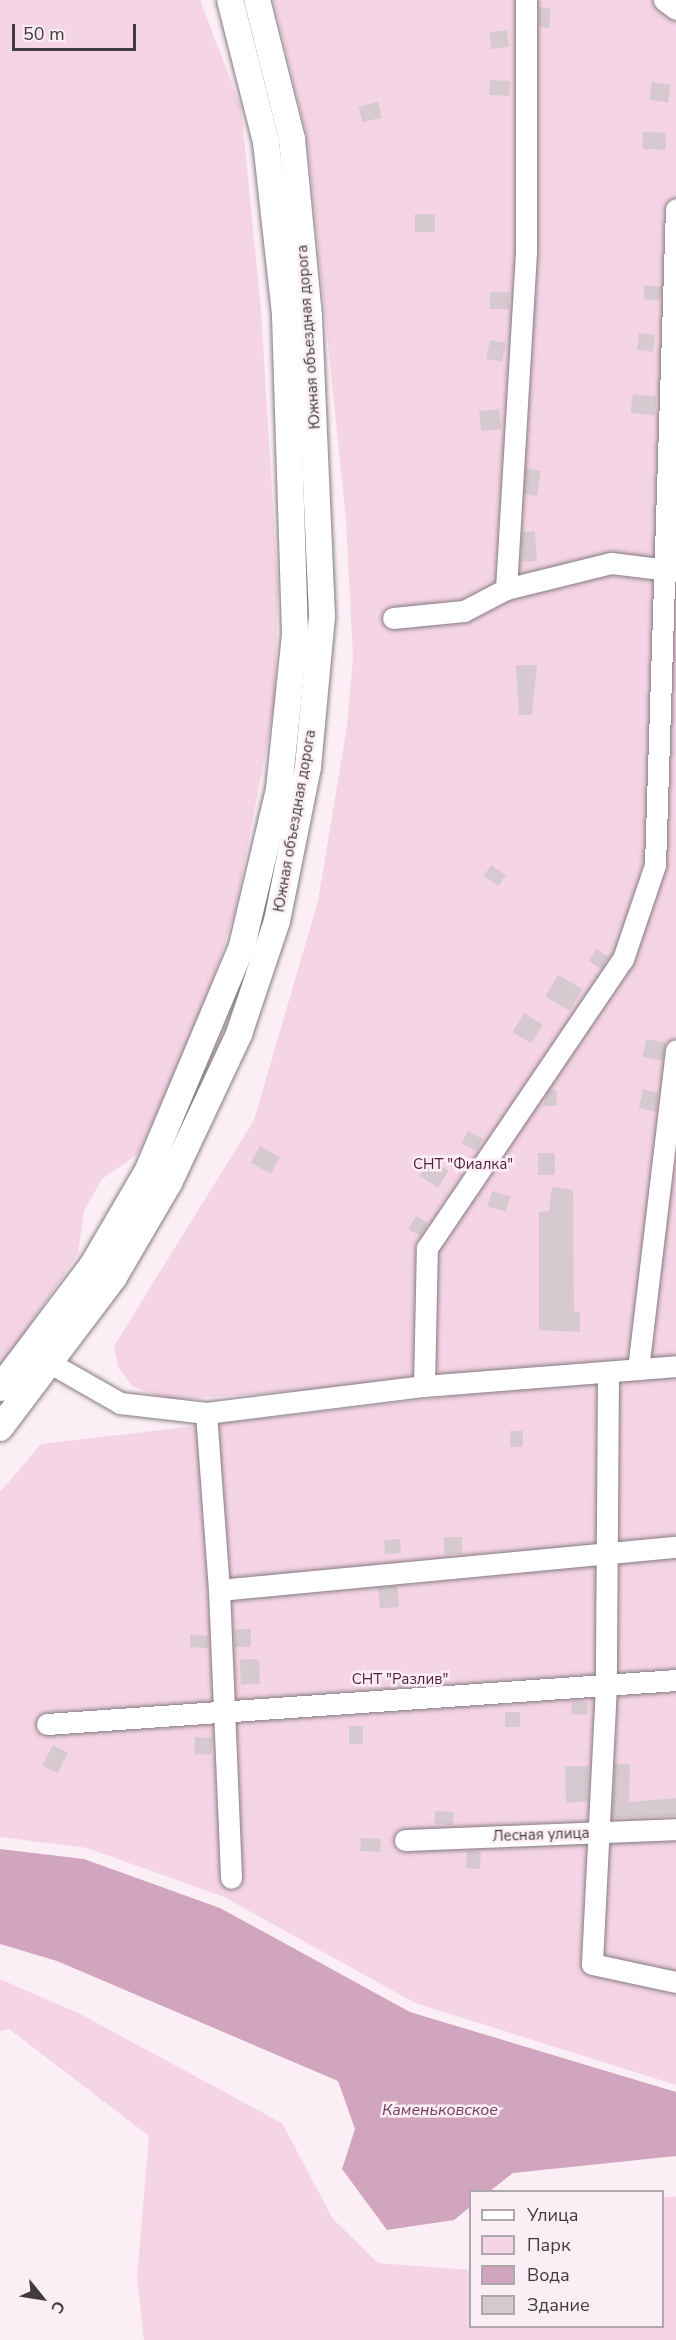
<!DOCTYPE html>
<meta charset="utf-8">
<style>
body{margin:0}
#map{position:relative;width:676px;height:2340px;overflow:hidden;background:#fbeff5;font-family:"Nunito Sans",sans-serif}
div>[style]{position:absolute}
.green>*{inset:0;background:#f4d4e5}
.water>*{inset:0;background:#d2a5be}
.building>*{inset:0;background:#d6cad0;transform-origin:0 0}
.roads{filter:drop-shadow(0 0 2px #857b80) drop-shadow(0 0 2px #857b80)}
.minor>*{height:21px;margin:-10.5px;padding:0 10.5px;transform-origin:10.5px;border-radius:10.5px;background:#fff}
.major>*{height:26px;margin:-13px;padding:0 13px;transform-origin:13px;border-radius:13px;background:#fff}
span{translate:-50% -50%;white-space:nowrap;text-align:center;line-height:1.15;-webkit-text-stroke:5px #fbeff5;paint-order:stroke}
.street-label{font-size:15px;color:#403b3e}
.park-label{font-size:15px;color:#531e3f}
.water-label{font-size:16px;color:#743b5d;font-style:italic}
.legend{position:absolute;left:469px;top:2190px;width:195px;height:138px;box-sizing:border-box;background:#fbeff5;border:2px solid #b0a7ac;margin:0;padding:8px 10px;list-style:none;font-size:18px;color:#403b3e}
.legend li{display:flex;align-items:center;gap:12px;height:30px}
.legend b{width:30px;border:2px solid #b0a7ac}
.north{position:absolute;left:12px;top:2268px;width:60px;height:60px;-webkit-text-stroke:4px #fbeff5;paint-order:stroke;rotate:120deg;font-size:16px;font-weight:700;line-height:24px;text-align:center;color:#403b3e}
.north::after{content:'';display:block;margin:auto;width:21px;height:27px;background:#403b3e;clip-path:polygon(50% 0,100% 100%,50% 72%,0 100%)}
.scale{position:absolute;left:12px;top:24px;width:124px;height:27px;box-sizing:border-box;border:3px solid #403b3e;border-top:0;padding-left:8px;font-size:18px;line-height:21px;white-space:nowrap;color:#403b3e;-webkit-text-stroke:4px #fbeff5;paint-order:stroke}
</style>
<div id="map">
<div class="green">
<i style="clip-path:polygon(0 0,200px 0,241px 107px,261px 310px,278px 589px,275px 703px,235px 912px,197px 1029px,138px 1154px,102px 1179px,84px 1211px,78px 1254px,0 1369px)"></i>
<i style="clip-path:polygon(274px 0,676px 0,676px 1365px,170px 1400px,132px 1386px,118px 1367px,114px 1346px,254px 1120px,318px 901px,347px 726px,353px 657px,346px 520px,307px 137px)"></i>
<i style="clip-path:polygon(676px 1370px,676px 2085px,415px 2003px,224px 1897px,87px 1848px,0 1837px,0 1492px,41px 1444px)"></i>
<i style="clip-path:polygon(0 1979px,80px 2014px,282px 2123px,333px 2219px,378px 2263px,470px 2270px,470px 2326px,662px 2326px,663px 2198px,676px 2196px,676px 2340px,144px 2340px,137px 2278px,149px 2136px,9px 2029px,0 2031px)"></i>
</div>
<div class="water">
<i style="clip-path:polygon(0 1849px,84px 1859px,220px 1908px,410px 2012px,676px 2092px,676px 2156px,513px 2173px,490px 2191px,470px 2192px,470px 2207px,454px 2220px,387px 2230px,342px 2169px,355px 2129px,338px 2081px,57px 1961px,0 1944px)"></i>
</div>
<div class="building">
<i style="clip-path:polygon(539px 7px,551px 8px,549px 28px,539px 27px)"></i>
<i style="left:507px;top:30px;width:17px;height:18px;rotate:83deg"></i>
<i style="left:490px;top:80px;width:20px;height:15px;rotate:3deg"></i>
<i style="left:652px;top:82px;width:19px;height:18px;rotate:9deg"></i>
<i style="left:378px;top:102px;width:16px;height:20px;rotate:76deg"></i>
<i style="left:643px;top:132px;width:23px;height:17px;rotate:2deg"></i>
<i style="left:415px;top:214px;width:20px;height:18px"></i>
<i style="left:645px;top:285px;width:16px;height:14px;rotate:7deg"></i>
<i style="left:490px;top:292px;width:19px;height:17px"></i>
<i style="left:639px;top:333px;width:16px;height:17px;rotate:7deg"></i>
<i style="left:490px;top:340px;width:16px;height:19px;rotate:11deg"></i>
<i style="left:633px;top:394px;width:24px;height:19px;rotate:7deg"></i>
<i style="left:499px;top:409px;width:20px;height:20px;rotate:84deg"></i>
<i style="clip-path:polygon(526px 468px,541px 471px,537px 496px,524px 494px)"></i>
<i style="clip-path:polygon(535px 531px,537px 561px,521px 562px,522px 532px)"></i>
<i style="clip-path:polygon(516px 665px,537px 665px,532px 715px,519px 715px)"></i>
<i style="left:491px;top:865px;width:18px;height:13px;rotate:34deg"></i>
<i style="left:596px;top:949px;width:15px;height:14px;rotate:32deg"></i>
<i style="left:558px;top:975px;width:28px;height:25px;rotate:30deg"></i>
<i style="left:524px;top:1013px;width:22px;height:22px;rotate:32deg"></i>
<i style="left:646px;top:1039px;width:20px;height:18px;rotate:11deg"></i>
<i style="clip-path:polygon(643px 1089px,658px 1093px,656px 1112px,639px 1108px)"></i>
<i style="clip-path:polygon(549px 1090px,556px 1090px,557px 1106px,543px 1106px)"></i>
<i style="left:468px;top:1131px;width:17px;height:14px;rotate:28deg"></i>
<i style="left:260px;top:1146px;width:23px;height:19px;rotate:29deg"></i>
<i style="left:555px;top:1153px;width:22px;height:17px;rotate:90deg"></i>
<i style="left:430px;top:1159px;width:22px;height:20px;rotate:32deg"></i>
<i style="clip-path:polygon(552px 1187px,573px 1190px,574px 1312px,580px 1312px,580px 1332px,539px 1330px,539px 1212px,549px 1211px)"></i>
<i style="left:492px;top:1191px;width:19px;height:16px;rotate:16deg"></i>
<i style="left:416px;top:1216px;width:14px;height:15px;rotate:30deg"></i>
<i style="left:510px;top:1431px;width:13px;height:16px"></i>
<i style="left:462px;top:1537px;width:17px;height:18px;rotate:90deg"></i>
<i style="left:400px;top:1539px;width:14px;height:16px;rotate:86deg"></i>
<i style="left:397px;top:1586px;width:21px;height:19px;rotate:85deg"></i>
<i style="left:235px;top:1629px;width:16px;height:18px"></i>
<i style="clip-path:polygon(190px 1634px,208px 1636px,208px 1648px,190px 1647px)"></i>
<i style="left:259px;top:1659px;width:25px;height:19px;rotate:88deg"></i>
<i style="left:572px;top:1701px;width:16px;height:13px;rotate:4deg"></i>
<i style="left:505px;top:1712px;width:15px;height:15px"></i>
<i style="left:349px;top:1726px;width:14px;height:18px"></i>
<i style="left:195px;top:1737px;width:17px;height:17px;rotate:3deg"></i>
<i style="left:53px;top:1745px;width:17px;height:23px;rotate:28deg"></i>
<i style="clip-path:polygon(615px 1764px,630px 1764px,629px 1802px,676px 1798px,676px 1816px,612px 1818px)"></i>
<i style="clip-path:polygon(565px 1766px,589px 1766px,587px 1801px,566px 1803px)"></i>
<i style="left:435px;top:1811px;width:19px;height:13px;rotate:3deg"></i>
<i style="left:361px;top:1838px;width:20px;height:13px;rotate:3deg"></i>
<i style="left:467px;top:1851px;width:14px;height:17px;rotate:4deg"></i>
</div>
<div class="roads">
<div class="minor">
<i style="left:664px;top:0;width:15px;rotate:37deg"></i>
<i style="left:506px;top:589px;width:340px;rotate:-86.6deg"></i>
<i style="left:526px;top:250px;width:250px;rotate:-90deg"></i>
<i style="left:393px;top:618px;width:71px;rotate:-5.6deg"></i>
<i style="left:464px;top:611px;width:47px;rotate:-27.6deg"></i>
<i style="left:506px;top:589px;width:108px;rotate:-13.9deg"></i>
<i style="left:611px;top:563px;width:65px;rotate:7deg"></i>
<i style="left:50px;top:1363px;width:81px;rotate:29.7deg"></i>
<i style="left:120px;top:1403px;width:87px;rotate:6.6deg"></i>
<i style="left:206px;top:1413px;width:220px;rotate:-7.1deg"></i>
<i style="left:424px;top:1386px;width:253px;rotate:-4.5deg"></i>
<i style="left:638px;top:1369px;width:321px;rotate:-83.2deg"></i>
<i style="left:608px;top:1374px;width:312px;rotate:90.4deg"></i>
<i style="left:606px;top:1686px;width:278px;rotate:92.9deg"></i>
<i style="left:592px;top:1964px;width:86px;rotate:12.1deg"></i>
<i style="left:424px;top:1386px;width:138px;rotate:-88.8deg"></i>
<i style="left:427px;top:1248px;width:349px;rotate:-55.9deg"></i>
<i style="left:623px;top:959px;width:99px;rotate:-71.2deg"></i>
<i style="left:655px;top:865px;width:656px;rotate:-88.17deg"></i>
<i style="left:206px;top:1413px;width:177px;rotate:85.8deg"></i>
<i style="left:219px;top:1590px;width:459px;rotate:-5.4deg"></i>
<i style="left:219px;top:1590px;width:288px;rotate:87.6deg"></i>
<i style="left:47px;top:1724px;width:631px;rotate:-4deg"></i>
<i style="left:405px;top:1840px;width:271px;rotate:-2.3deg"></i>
</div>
<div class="major">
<i style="left:0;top:1388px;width:153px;rotate:-53deg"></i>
<i style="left:92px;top:1266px;width:111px;rotate:-59.7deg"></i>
<i style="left:148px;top:1170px;width:243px;rotate:-67.2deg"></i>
<i style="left:242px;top:946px;width:161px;rotate:-76.7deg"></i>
<i style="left:279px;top:789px;width:157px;rotate:-84.1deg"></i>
<i style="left:295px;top:633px;width:319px;rotate:-91.8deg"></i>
<i style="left:285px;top:314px;width:173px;rotate:-96.3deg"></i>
<i style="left:266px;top:142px;width:146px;rotate:-104.2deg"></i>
<i style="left:0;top:1428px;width:189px;rotate:-52.9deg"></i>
<i style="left:114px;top:1277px;width:109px;rotate:-59.7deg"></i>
<i style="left:169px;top:1183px;width:165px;rotate:-64.8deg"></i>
<i style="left:239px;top:1034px;width:119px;rotate:-71.4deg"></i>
<i style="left:277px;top:921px;width:157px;rotate:-78.6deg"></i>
<i style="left:308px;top:767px;width:152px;rotate:-84.7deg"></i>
<i style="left:322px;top:616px;width:300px;rotate:-92.5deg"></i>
<i style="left:309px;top:316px;width:178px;rotate:-95.5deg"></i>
<i style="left:292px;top:139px;width:143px;rotate:-104.1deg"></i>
</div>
</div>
<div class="street-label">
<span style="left:309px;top:337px;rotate:-94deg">Южная объездная дорога</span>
<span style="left:295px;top:821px;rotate:-80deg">Южная объездная дорога</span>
<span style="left:541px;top:1835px;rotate:-2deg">Лесная улица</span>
</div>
<div class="park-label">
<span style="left:463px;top:1165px">СНТ "Фиалка"</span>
<span style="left:400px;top:1680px">СНТ "Разлив"</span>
</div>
<div class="water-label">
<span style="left:440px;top:2110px">Каменьковское</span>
</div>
<ul class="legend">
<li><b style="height:8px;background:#fff"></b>Улица</li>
<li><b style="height:16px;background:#f4d4e5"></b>Парк</li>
<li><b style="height:16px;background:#d2a5be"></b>Вода</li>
<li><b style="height:16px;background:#d6cad0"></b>Здание</li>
</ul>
<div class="north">С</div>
<div class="scale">50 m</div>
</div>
